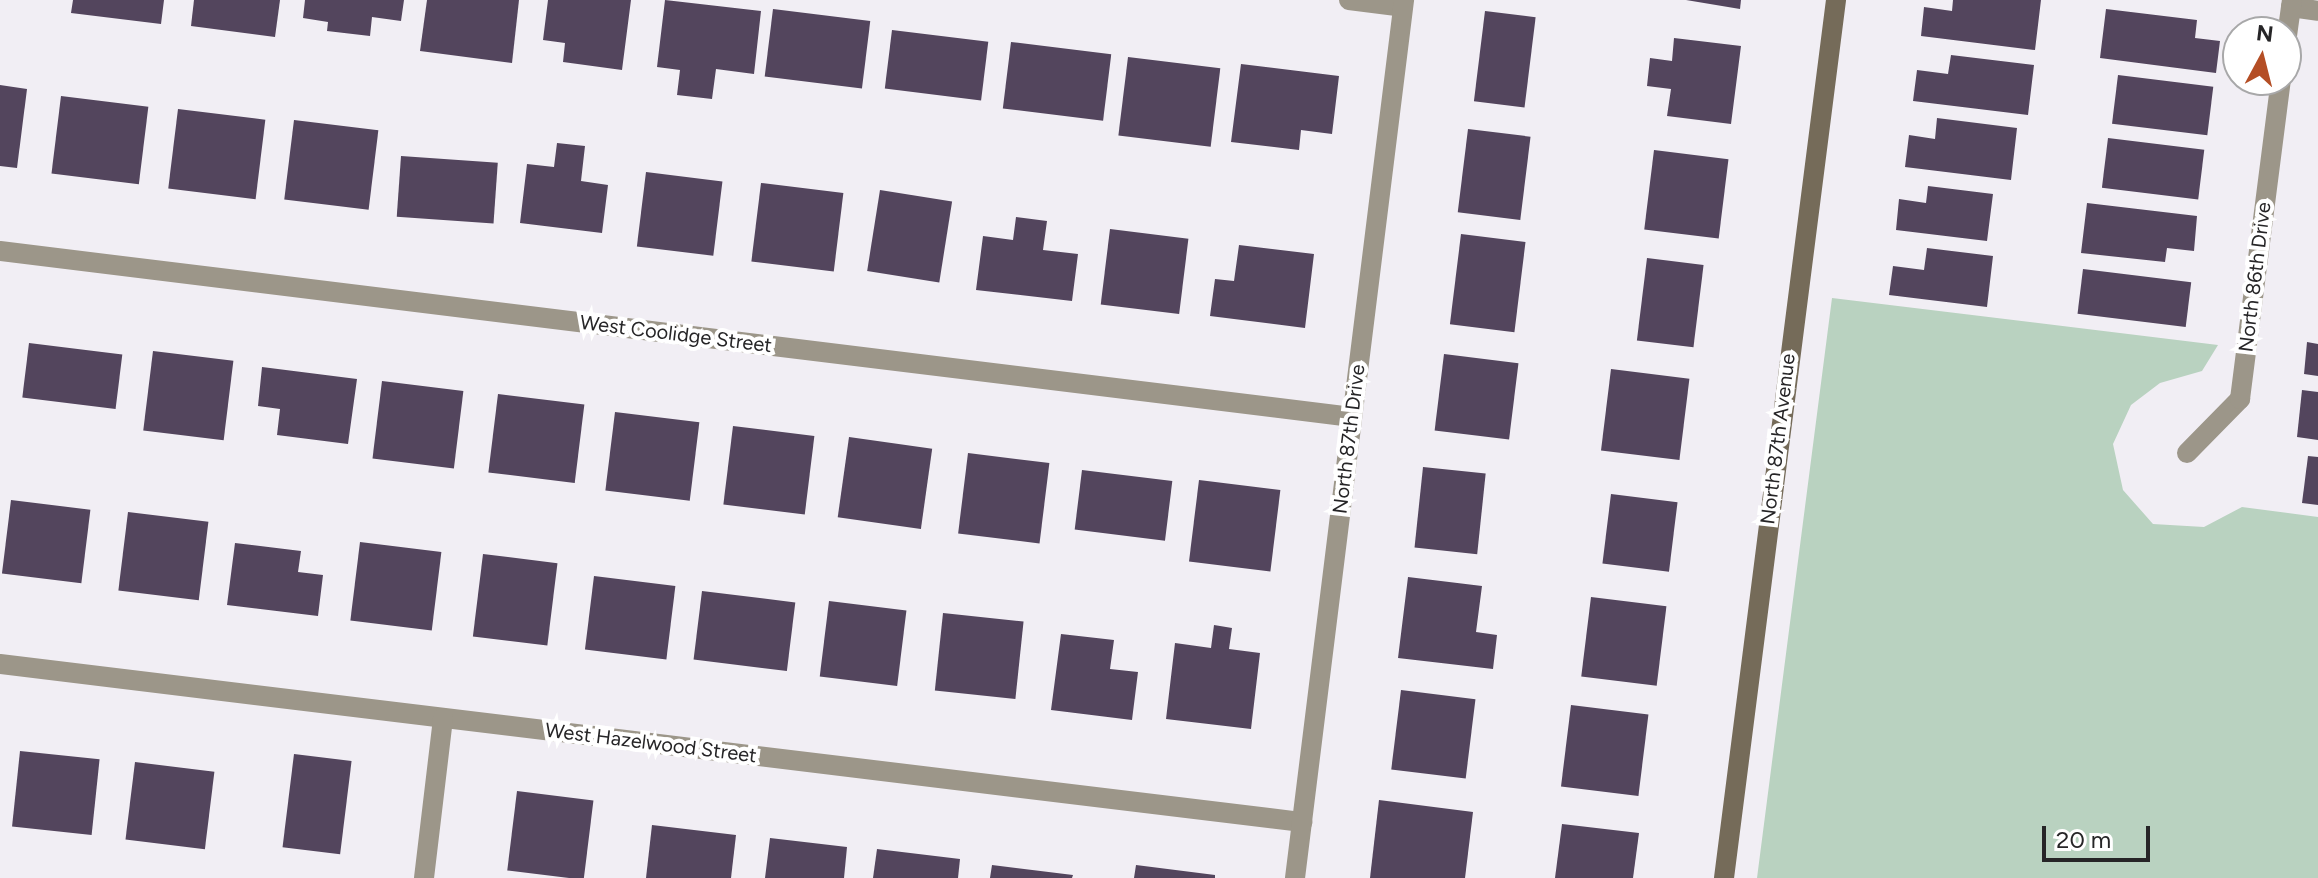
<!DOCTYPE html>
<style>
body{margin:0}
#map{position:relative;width:2318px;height:878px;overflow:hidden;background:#f1eef4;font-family:Figtree,sans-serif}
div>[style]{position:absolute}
.green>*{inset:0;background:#b9d2c0}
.building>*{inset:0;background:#53455d;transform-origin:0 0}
.street>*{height:20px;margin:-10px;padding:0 10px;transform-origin:10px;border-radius:10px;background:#9c9689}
.secondary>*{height:20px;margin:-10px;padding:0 10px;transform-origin:10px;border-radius:10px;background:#756b59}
span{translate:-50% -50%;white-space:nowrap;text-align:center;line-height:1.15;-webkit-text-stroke:8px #fff;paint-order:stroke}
.street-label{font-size:20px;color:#262527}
.north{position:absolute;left:2222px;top:16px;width:80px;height:80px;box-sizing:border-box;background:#fff;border:2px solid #a8a8a9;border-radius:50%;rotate:7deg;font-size:22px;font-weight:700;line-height:32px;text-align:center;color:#262527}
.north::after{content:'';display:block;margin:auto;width:28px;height:36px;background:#b44e25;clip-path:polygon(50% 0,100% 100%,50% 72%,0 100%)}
.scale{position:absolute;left:2042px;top:826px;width:108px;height:36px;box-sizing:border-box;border:4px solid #262527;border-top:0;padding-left:10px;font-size:24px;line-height:28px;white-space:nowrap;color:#262527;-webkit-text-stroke:6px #fff;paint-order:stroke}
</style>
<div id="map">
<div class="green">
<i style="clip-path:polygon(1832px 298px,2218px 345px,2202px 371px,2160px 383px,2131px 405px,2113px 444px,2123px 490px,2153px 524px,2204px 527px,2242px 507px,2318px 517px,2318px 878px,1757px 878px)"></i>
</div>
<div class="building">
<i style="clip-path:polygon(73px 0,164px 0,161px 24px,71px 13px)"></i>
<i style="clip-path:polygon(194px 0,280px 0,275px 37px,191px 26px)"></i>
<i style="clip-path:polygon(305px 0,404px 0,401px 21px,372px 17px,370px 36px,327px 31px,328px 22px,303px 18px)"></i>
<i style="clip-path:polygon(427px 0,519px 0,512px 63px,420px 51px)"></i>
<i style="clip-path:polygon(548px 0,631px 0,622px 70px,563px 62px,565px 43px,543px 40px)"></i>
<i style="clip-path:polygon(665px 0,761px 11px,754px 74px,716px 69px,712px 99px,677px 95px,680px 70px,657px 67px)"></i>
<i style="clip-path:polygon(1686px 0,1741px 0,1740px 9px)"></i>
<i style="clip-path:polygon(1953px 0,2041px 0,2035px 50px,1921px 36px,1924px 7px,1952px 11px)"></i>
<i style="left:773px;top:9px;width:98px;height:68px;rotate:7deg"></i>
<i style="clip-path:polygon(2106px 9px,2197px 20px,2195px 38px,2220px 41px,2216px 73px,2100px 58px)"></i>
<i style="left:1485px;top:11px;width:51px;height:91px;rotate:7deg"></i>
<i style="left:892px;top:30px;width:97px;height:59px;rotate:7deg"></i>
<i style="clip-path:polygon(1674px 38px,1741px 46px,1731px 124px,1667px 116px,1671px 89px,1647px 86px,1650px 58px,1672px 61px)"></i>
<i style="left:1011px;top:42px;width:101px;height:67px;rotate:7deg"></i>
<i style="clip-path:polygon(1951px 55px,2034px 65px,2028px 115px,1913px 101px,1917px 70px,1948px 74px)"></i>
<i style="left:1128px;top:57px;width:93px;height:79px;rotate:7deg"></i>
<i style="clip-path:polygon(1241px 64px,1339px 76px,1332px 134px,1301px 130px,1299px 150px,1231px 142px)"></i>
<i style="left:2118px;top:75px;width:96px;height:49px;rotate:7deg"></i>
<i style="clip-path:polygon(0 85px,27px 89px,17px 168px,0 166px)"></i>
<i style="left:61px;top:96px;width:88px;height:78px;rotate:7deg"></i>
<i style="left:178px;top:109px;width:88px;height:80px;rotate:7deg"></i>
<i style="clip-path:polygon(1937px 118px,2017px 128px,2011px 180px,1905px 167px,1909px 135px,1935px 139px)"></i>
<i style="left:294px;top:120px;width:85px;height:80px;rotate:7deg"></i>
<i style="left:1468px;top:129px;width:63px;height:84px;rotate:7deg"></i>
<i style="left:2108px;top:138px;width:97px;height:50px;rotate:7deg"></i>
<i style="clip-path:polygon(557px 143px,585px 146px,581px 181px,608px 185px,602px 233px,520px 223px,527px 164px,554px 167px)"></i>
<i style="left:1654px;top:150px;width:75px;height:80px;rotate:7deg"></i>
<i style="left:401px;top:156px;width:97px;height:61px;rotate:4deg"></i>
<i style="left:646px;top:172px;width:77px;height:75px;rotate:7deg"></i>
<i style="left:761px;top:183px;width:83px;height:79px;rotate:7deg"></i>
<i style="clip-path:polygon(1928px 186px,1993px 194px,1987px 241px,1896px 230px,1899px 199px,1926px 203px)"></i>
<i style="left:880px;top:190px;width:73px;height:82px;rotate:9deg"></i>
<i style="clip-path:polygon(2087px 203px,2197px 216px,2194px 251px,2167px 248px,2165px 262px,2081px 253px)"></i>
<i style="clip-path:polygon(1016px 217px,1047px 221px,1043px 250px,1078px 254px,1072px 301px,976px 290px,983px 236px,1013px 240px)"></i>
<i style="left:1110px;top:229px;width:79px;height:76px;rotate:7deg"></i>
<i style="left:1461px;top:234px;width:65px;height:91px;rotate:7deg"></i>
<i style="clip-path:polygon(1239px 245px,1314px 254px,1305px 328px,1210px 316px,1215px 279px,1234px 281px)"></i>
<i style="clip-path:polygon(1927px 248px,1993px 256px,1987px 307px,1889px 295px,1893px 266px,1924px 270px)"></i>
<i style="left:1647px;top:258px;width:57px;height:83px;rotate:7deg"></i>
<i style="left:2083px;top:269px;width:109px;height:45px;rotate:7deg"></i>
<i style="clip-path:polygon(2307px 342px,2318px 344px,2318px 376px,2304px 374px)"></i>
<i style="left:29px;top:343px;width:94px;height:55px;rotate:7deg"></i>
<i style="left:153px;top:351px;width:81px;height:80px;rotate:7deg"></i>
<i style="left:1444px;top:354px;width:75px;height:77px;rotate:7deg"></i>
<i style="clip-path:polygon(262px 367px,357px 379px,348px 444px,277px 435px,280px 409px,258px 406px)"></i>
<i style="left:1611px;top:369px;width:79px;height:82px;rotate:7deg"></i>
<i style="left:382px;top:381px;width:82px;height:78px;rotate:7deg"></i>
<i style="clip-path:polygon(2302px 390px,2318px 392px,2318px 440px,2297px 437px)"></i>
<i style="left:498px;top:394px;width:87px;height:79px;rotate:7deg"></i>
<i style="left:615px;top:412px;width:85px;height:79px;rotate:7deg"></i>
<i style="left:733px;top:426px;width:82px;height:79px;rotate:7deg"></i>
<i style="left:849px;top:437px;width:84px;height:81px;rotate:8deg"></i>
<i style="left:968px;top:453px;width:82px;height:81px;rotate:7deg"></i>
<i style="clip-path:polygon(2308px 456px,2318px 457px,2318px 505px,2302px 503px)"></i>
<i style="left:1423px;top:467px;width:63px;height:81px;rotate:6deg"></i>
<i style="left:1082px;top:470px;width:91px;height:60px;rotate:7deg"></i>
<i style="left:1199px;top:480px;width:82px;height:82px;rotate:7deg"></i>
<i style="left:1611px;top:494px;width:67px;height:70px;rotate:7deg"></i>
<i style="left:11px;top:500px;width:80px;height:74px;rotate:7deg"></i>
<i style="left:128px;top:512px;width:81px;height:79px;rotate:7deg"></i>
<i style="left:360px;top:542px;width:82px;height:79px;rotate:7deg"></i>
<i style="clip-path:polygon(235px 543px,301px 551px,298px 572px,323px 575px,318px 616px,227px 605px)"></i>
<i style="left:483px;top:554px;width:75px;height:83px;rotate:7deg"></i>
<i style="left:594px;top:576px;width:82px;height:74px;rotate:7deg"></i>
<i style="clip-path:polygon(1408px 577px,1482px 586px,1476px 632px,1497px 635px,1493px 669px,1398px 658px)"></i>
<i style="left:702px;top:591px;width:94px;height:69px;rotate:7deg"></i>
<i style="left:1591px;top:597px;width:76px;height:80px;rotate:7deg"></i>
<i style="left:829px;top:601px;width:78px;height:76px;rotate:7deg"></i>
<i style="left:943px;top:613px;width:81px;height:78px;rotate:6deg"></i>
<i style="clip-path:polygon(1214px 625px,1232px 628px,1229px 649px,1260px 653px,1251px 729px,1166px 719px,1175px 643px,1211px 648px)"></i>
<i style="clip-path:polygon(1061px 634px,1114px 640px,1110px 669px,1138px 672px,1132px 720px,1051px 710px)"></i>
<i style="left:1401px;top:690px;width:75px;height:80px;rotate:7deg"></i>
<i style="left:1571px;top:705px;width:78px;height:82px;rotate:7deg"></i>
<i style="left:20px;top:751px;width:80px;height:76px;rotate:6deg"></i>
<i style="left:294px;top:754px;width:58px;height:94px;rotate:7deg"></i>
<i style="left:135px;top:762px;width:80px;height:78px;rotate:7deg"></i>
<i style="left:517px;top:791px;width:77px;height:80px;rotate:7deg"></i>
<i style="clip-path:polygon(1379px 800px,1473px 812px,1465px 878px,1370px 878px)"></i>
<i style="clip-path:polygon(1562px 824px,1639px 833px,1633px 878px,1555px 878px)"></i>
<i style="clip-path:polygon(652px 825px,736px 835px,731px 878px,646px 878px)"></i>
<i style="clip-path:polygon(770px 838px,847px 847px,844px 878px,765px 878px)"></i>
<i style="clip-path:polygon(877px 849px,960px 859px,958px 878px,873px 878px)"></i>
<i style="clip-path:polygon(992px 865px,1073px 875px,1072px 878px,990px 878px)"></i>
<i style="clip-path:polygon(1136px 865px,1215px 875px,1215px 878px,1134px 878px)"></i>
</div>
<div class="street">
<i style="left:1349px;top:0;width:54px;rotate:7.4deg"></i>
<i style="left:2291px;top:7px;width:27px;rotate:8deg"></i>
<i style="left:2286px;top:43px;width:43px;rotate:-82.1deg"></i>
<i style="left:0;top:251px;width:1362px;rotate:7deg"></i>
<i style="left:2187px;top:453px;width:76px;rotate:-45.5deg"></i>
<i style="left:2240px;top:399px;width:322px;rotate:-82.7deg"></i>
<i style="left:0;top:664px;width:1312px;rotate:6.92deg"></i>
<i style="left:424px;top:878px;width:161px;rotate:-83.2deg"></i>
<i style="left:1295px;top:878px;width:885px;rotate:-82.92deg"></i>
</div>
<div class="secondary">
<i style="left:1724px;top:878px;width:885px;rotate:-82.73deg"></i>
</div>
<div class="street-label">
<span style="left:2255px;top:277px;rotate:-83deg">North 86th Drive</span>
<span style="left:676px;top:334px;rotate:7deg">West Coolidge Street</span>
<span style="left:1349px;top:439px;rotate:-83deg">North 87th Drive</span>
<span style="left:1778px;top:439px;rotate:-83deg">North 87th Avenue</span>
<span style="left:651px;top:743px;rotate:7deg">West Hazelwood Street</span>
</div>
<div class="north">N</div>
<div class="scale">20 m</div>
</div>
